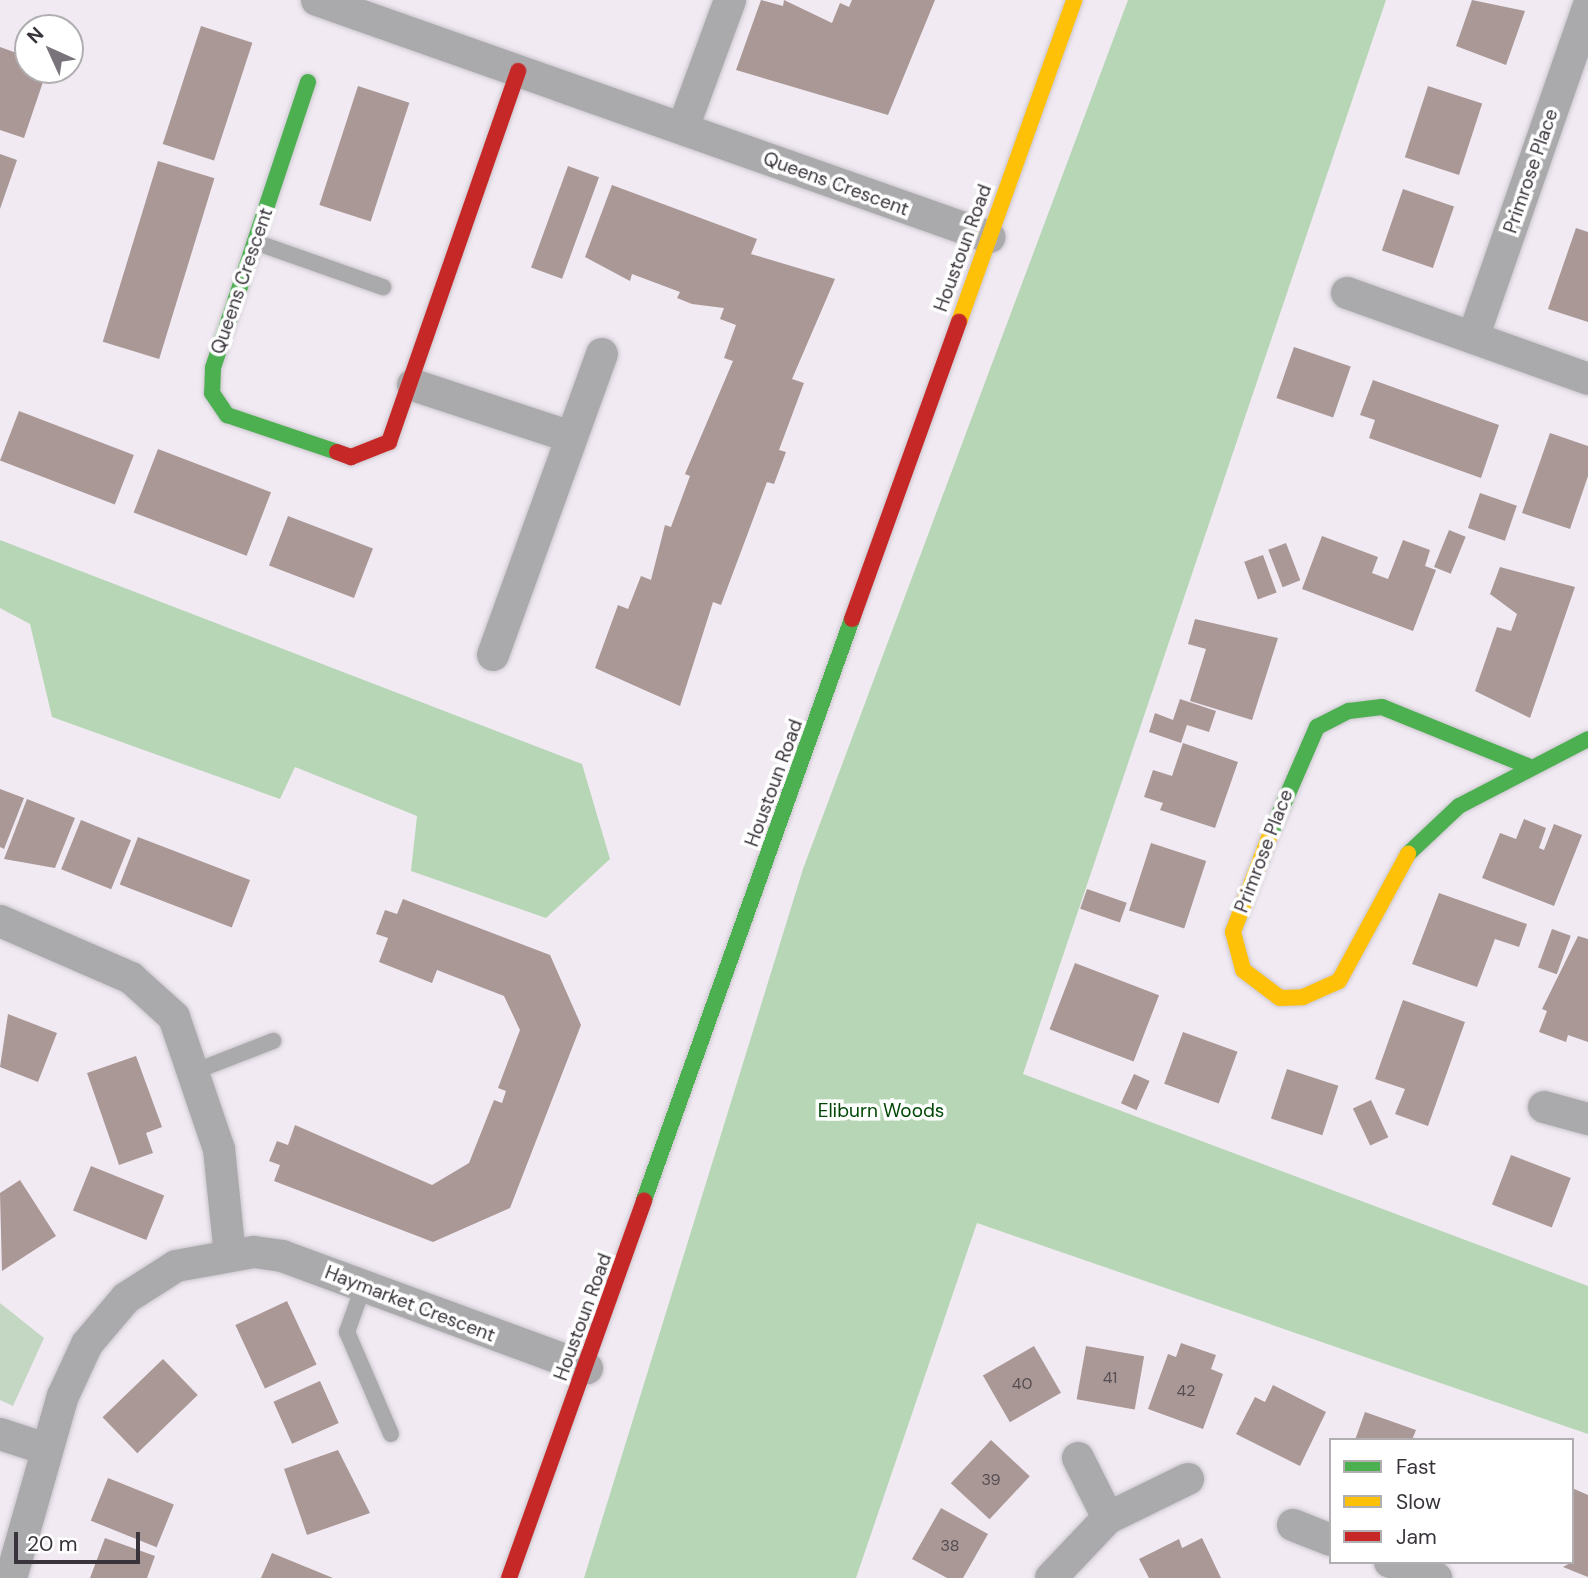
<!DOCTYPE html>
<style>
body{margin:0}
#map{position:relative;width:1588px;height:1578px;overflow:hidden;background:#f1eaf3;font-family:"DM Sans",sans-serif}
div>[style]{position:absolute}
.green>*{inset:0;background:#c3d7c3}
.forest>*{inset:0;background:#b7d6b6}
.building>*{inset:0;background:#aa9896;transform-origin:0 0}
.roads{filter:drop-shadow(0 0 2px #cbc6cd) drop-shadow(0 0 2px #cbc6cd)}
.lane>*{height:16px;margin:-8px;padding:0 8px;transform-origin:8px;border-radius:8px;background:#aaa9ab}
.street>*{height:32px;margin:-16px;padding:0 16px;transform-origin:16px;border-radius:16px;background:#aaa9ab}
.fast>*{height:16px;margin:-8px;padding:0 8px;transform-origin:8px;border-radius:8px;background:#4caf50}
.slow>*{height:16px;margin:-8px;padding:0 8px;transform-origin:8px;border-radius:8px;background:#ffc107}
.jam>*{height:16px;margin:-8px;padding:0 8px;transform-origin:8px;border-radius:8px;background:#c62828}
span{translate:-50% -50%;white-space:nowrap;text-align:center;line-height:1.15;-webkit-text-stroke:7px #fff;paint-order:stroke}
.number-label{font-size:16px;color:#554d52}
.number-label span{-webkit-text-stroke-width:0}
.street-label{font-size:19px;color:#39343b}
.park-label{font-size:19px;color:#014705}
.legend{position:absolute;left:1329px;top:1438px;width:245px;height:126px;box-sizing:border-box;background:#fff;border:2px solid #b0aeb1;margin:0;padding:9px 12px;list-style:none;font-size:21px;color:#39343b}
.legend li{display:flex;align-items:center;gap:14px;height:35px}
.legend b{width:35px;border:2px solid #b0aeb1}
.north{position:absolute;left:14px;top:14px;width:70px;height:70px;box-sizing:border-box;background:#fff;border:2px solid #b0aeb1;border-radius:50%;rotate:315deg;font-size:19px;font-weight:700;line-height:28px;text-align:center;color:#39343b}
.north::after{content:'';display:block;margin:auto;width:24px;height:32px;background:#79747b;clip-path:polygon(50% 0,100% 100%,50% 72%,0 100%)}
.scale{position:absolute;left:14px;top:1532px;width:126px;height:32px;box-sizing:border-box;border:4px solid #39343b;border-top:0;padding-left:9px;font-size:21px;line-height:24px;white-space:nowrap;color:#39343b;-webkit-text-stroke:5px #fff;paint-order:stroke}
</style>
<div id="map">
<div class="green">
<i style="clip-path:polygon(0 1303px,44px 1338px,13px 1406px,0 1400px)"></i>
</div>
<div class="forest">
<i style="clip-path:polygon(1128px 0,1386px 0,1023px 1074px,1588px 1286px,1588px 1434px,977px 1223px,856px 1578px,584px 1578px,803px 869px)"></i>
<i style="clip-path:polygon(0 540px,582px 764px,610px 859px,546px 918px,411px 871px,417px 816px,295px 767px,280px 799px,52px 717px,30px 624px,0 608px)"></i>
</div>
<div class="building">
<i style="clip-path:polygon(761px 0,783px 6px,784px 0,832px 23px,840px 3px,849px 7px,852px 0,935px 0,888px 115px,736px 70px)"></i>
<i style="clip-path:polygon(1472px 0,1525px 11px,1506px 65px,1456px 46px)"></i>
<i style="left:201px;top:26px;width:54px;height:124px;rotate:18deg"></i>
<i style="clip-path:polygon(0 47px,28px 57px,28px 70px,47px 70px,24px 138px,0 130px)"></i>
<i style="left:358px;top:86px;width:54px;height:125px;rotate:18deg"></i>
<i style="left:1428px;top:86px;width:57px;height:75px;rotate:18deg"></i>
<i style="clip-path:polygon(0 154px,17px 160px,0 209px)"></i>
<i style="left:158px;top:161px;width:59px;height:189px;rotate:17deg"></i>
<i style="left:568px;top:166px;width:33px;height:108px;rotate:20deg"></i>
<i style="clip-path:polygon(612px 185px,757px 239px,751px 254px,835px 279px,792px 379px,804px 383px,779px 450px,786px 452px,774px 484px,767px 482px,721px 605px,713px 602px,680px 706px,595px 668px,618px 605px,628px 609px,641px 576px,651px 580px,665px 525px,671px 527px,690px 476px,685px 474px,733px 361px,724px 358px,736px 325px,720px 319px,724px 308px,692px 304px,677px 298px,680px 292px,632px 274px,630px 281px,585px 257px)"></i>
<i style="left:1403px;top:189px;width:54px;height:65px;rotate:19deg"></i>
<i style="clip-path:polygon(1576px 228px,1588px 232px,1588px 322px,1548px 309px)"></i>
<i style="left:1294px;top:347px;width:60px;height:54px;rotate:19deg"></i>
<i style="clip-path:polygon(1373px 380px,1499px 425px,1481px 478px,1369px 438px,1375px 420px,1360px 415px)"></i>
<i style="left:19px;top:411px;width:123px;height:53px;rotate:21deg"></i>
<i style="clip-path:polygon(1550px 433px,1588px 446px,1588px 476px,1570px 529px,1522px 513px)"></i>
<i style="left:158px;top:449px;width:121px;height:68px;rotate:21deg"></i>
<i style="left:1480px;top:493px;width:39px;height:37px;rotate:19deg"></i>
<i style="left:288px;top:516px;width:91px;height:53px;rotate:21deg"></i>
<i style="left:1449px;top:530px;width:18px;height:40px;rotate:22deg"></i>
<i style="clip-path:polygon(1322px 536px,1378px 557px,1372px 573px,1388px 579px,1403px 540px,1430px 550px,1425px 566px,1436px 570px,1413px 631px,1302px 589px)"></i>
<i style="left:1286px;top:543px;width:40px;height:19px;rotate:69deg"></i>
<i style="left:1263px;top:555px;width:40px;height:20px;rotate:70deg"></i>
<i style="clip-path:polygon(1500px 567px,1575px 587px,1530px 718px,1475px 691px,1497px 627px,1511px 631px,1517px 614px,1490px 594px)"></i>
<i style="clip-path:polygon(1195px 619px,1278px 638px,1252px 720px,1190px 701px,1206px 649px,1188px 644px)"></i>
<i style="clip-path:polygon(1180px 699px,1216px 711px,1209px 732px,1187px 725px,1181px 743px,1149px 732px,1155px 713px,1173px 720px)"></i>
<i style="clip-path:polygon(1183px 743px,1238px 762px,1215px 828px,1160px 810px,1163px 803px,1144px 797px,1153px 770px,1172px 776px)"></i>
<i style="clip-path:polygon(0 789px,24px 798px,4px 849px,0 847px)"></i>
<i style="clip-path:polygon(27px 799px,75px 818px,55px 868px,4px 859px)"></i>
<i style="clip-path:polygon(1524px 819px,1546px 828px,1539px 848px,1544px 850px,1554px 824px,1582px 835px,1554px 906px,1482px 878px,1500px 833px,1516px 839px)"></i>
<i style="left:81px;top:820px;width:54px;height:53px;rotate:22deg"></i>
<i style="left:138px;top:837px;width:120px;height:51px;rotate:21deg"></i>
<i style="left:1151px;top:843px;width:58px;height:71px;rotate:18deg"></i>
<i style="left:1087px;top:889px;width:42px;height:21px;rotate:19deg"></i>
<i style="clip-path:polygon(1439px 893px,1527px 924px,1519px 947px,1495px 939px,1477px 987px,1412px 964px)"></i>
<i style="clip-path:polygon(403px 899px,550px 955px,581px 1025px,510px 1208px,433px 1242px,274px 1181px,280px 1165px,269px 1161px,277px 1141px,288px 1145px,295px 1125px,432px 1185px,469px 1163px,494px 1100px,502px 1103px,506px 1091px,498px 1088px,520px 1030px,504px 996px,437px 970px,432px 983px,379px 962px,388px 938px,376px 934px,385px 910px,397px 914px)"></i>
<i style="left:1552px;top:929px;width:20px;height:41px;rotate:20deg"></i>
<i style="clip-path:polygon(1578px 936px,1588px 939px,1588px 1042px,1568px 1035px,1566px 1042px,1539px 1032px,1547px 1011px,1542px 1009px)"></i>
<i style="left:1075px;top:963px;width:90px;height:71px;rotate:21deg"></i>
<i style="clip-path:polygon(1403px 1000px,1465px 1022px,1428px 1126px,1395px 1114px,1405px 1089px,1375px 1079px)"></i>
<i style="clip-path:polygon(8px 1014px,57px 1033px,38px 1082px,0 1067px)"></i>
<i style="left:1183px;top:1032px;width:58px;height:55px;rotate:20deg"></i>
<i style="clip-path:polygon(136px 1056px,162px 1127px,146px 1133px,153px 1153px,119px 1165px,87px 1073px)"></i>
<i style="left:1287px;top:1069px;width:54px;height:52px;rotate:18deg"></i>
<i style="left:1134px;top:1074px;width:17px;height:32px;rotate:24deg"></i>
<i style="left:1371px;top:1100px;width:41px;height:20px;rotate:65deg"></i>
<i style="left:1511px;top:1155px;width:64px;height:53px;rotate:21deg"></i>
<i style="left:91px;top:1166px;width:79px;height:48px;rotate:22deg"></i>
<i style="clip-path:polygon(20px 1180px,56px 1236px,2px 1271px,0 1193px)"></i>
<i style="left:287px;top:1301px;width:70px;height:57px;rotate:65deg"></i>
<i style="clip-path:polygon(1181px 1343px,1216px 1355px,1211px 1369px,1223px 1374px,1203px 1429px,1148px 1409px,1168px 1354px,1176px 1357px)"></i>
<i style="left:1034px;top:1346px;width:54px;height:59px;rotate:60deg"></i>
<i style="left:1086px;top:1346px;width:59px;height:54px;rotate:10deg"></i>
<i style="left:163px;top:1359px;width:50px;height:84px;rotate:46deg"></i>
<i style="left:320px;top:1381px;width:46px;height:51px;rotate:66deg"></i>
<i style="clip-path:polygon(1273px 1385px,1326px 1412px,1300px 1466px,1236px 1434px,1255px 1397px,1265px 1402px)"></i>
<i style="clip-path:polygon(1365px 1412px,1416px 1430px,1412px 1440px,1355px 1440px)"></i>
<i style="left:991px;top:1440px;width:53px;height:59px;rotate:43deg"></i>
<i style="clip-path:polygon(338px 1450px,370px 1513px,307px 1535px,284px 1469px)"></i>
<i style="left:108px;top:1478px;width:71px;height:46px;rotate:22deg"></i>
<i style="clip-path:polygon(1572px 1488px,1588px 1495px,1588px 1577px,1563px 1567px,1572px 1562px)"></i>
<i style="clip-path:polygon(941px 1508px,988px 1534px,963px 1578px,947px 1578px,912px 1559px)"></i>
<i style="clip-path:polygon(105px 1538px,155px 1556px,147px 1578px,90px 1578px)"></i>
<i style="clip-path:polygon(1202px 1538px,1221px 1578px,1149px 1578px,1139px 1559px,1179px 1539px,1182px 1548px)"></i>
<i style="clip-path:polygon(272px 1553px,333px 1578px,261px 1578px)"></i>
</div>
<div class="roads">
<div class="lane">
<i style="left:255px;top:242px;width:136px;rotate:19.4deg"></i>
<i style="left:196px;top:1071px;width:83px;rotate:-21.3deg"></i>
<i style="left:363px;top:1287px;width:48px;rotate:109.6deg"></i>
<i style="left:347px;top:1332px;width:111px;rotate:66.7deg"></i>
</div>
<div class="street">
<i style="left:317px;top:0;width:713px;rotate:19.43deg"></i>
<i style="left:683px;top:128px;width:136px;rotate:-69.8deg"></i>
<i style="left:1347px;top:293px;width:256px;rotate:19.6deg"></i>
<i style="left:1474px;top:335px;width:347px;rotate:-70.8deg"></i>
<i style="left:413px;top:385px;width:166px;rotate:18.2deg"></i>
<i style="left:493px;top:655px;width:320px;rotate:-70.1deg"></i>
<i style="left:0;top:921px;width:143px;rotate:23.5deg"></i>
<i style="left:131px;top:978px;width:58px;rotate:42.2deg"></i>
<i style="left:174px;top:1017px;width:139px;rotate:71.2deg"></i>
<i style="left:219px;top:1149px;width:107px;rotate:84.1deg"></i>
<i style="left:1544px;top:1107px;width:46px;rotate:15.3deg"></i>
<i style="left:0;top:1434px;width:48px;rotate:18.1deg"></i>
<i style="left:1078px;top:1458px;width:67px;rotate:63.4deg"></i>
<i style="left:1293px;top:1525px;width:41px;rotate:21.5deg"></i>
<i style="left:1390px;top:1562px;width:49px;rotate:19.2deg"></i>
<i style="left:11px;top:1578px;width:189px;rotate:-74.1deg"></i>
<i style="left:63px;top:1396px;width:57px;rotate:-65.2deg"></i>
<i style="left:87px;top:1344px;width:60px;rotate:-49.7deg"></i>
<i style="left:126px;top:1298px;width:59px;rotate:-32.6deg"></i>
<i style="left:176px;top:1266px;width:79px;rotate:-10.2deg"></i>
<i style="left:254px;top:1252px;width:28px;rotate:8deg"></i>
<i style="left:282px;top:1256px;width:325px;rotate:20.2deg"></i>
<i style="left:1051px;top:1578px;width:83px;rotate:-46.5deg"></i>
<i style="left:1108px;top:1518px;width:89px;rotate:-26deg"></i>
</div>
<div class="fast">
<i style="left:308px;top:82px;width:301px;rotate:108.4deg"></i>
<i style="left:213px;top:368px;width:25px;rotate:92deg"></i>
<i style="left:212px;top:393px;width:27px;rotate:56deg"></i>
<i style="left:227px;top:415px;width:116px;rotate:18.6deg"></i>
<i style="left:1270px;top:835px;width:118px;rotate:-66.5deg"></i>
<i style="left:1317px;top:727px;width:36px;rotate:-27deg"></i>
<i style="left:1349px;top:711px;width:33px;rotate:-7deg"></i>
<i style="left:1382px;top:707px;width:157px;rotate:22deg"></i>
<i style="left:1408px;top:854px;width:70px;rotate:-43.3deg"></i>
<i style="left:1459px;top:806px;width:145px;rotate:-27.4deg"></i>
<i style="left:644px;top:1200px;width:617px;rotate:-70.3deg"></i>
</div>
<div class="slow">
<i style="left:959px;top:322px;width:342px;rotate:-70.3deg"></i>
<i style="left:1270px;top:835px;width:104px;rotate:110.9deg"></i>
<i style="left:1233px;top:932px;width:39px;rotate:75deg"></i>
<i style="left:1243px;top:970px;width:46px;rotate:37.1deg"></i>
<i style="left:1280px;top:998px;width:23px;rotate:-2deg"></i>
<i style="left:1303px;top:997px;width:39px;rotate:-24deg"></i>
<i style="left:1339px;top:981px;width:145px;rotate:-61.5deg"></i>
</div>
<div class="jam">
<i style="left:337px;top:452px;width:15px;rotate:20deg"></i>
<i style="left:351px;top:457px;width:41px;rotate:-21.5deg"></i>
<i style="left:389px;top:442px;width:393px;rotate:-70.8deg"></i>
<i style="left:852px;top:619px;width:316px;rotate:-70.2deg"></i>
<i style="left:509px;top:1578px;width:401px;rotate:-70.3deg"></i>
</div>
</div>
<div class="number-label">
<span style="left:1110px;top:1378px">41</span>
<span style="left:1022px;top:1384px">40</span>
<span style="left:1186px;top:1391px">42</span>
<span style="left:991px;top:1480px">39</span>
<span style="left:950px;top:1546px">38</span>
</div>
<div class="street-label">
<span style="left:1531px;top:171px;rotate:-71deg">Primrose Place</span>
<span style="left:836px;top:184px;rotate:20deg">Queens Crescent</span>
<span style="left:963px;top:248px;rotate:-70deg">Houstoun Road</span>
<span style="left:242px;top:281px;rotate:-71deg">Queens Crescent</span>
<span style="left:774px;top:783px;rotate:-70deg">Houstoun Road</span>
<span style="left:1264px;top:851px;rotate:-69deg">Primrose Place</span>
<span style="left:410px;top:1304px;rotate:21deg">Haymarket Crescent</span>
<span style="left:583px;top:1317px;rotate:-70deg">Houstoun Road</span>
</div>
<div class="park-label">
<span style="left:881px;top:1111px">Eliburn Woods</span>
</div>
<ul class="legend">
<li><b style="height:9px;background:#4caf50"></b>Fast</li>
<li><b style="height:9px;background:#ffc107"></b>Slow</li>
<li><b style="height:9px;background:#c62828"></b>Jam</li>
</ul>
<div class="north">N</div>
<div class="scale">20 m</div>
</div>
